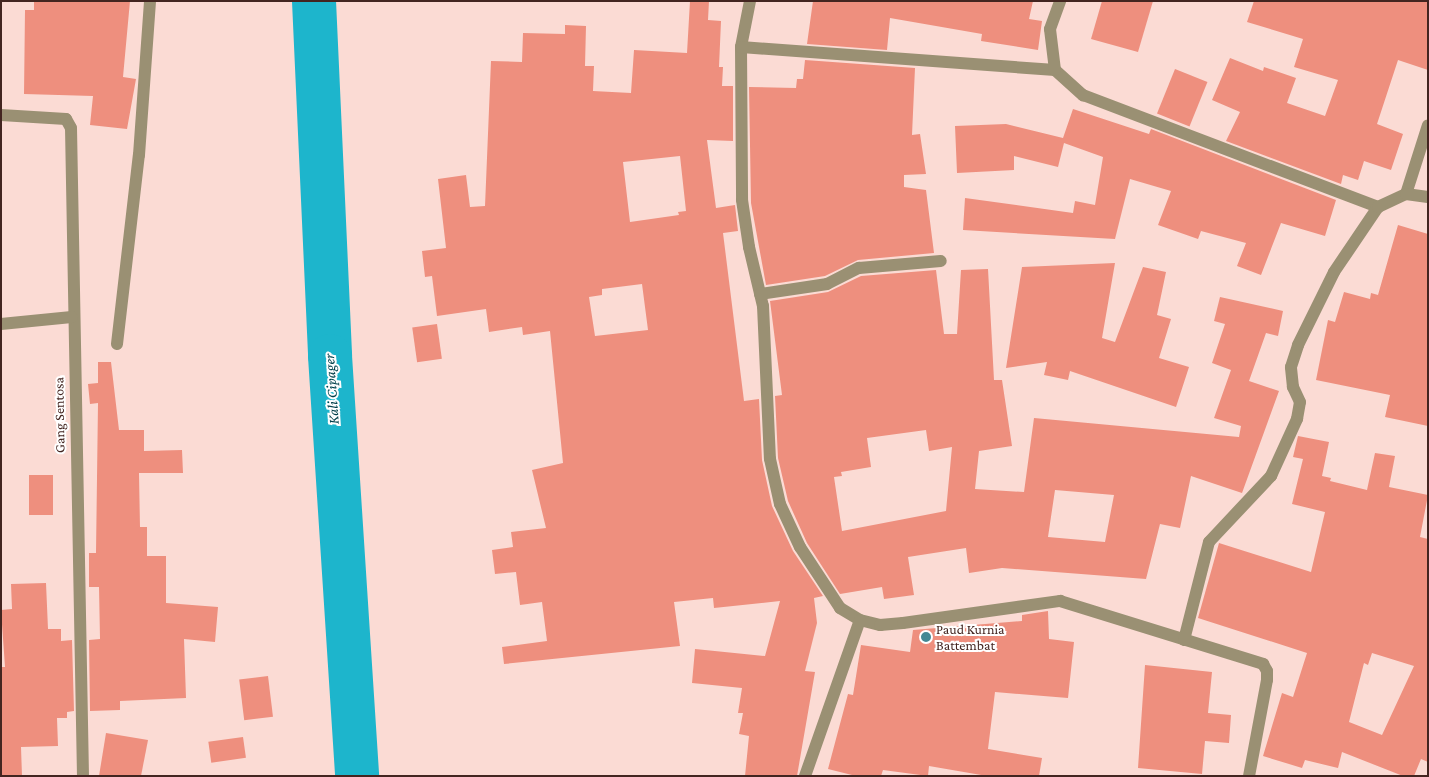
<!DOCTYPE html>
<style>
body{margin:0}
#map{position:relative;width:1429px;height:777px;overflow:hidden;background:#fbdbd4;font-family:"Crimson Pro",serif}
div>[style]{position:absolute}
.river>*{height:44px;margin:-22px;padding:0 22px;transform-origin:22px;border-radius:22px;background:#1db5cc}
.building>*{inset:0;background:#ee8f7e;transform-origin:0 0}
.minor>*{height:12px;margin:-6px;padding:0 6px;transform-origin:6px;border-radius:6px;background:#9a9073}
.dots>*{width:14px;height:14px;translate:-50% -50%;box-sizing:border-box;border:2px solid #fff;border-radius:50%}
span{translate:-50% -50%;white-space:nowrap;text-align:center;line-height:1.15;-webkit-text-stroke:4px #fff;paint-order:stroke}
.street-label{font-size:14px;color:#432520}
.poi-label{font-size:14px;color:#432520}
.left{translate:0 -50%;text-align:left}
.water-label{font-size:15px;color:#00404a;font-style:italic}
.frame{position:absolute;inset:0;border:2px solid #432520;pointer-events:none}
</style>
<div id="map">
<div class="river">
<i style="left:314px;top:1px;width:355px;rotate:87.4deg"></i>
<i style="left:330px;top:356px;width:421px;rotate:86.3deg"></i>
</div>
<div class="building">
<i style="clip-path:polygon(34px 1px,130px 1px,123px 77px,136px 79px,127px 129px,90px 125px,93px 96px,24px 94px,25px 10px,34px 10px)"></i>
<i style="clip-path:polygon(evenodd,690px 1px,709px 1px,708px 20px,721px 21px,719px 67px,723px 67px,722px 86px,733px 86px,733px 141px,707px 140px,716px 208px,735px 205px,738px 231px,723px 233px,744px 401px,759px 399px,762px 460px,772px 506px,793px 551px,823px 596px,814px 598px,817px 623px,805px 671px,815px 672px,797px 776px,745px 776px,749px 736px,739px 734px,743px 713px,738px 713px,742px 688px,692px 683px,695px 649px,765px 656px,780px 601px,714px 608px,713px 598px,674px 602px,680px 646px,504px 664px,502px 647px,547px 641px,542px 602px,520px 605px,516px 572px,495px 574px,492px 550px,513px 547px,511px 532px,546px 528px,532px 470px,563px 463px,550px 331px,523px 335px,522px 327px,489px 332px,486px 309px,437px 316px,432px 276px,425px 277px,422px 251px,446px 248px,438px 179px,466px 175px,470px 207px,485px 206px,491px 61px,522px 62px,523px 33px,565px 34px,565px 25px,586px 26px,585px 66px,594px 66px,593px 91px,631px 93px,634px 50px,687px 53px,690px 1px,680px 156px,686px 211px,678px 212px,679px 215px,630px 222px,623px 162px,680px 156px,690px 1px,642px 284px,648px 330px,595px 336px,589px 297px,602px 295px,602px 289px,642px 284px)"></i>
<i style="clip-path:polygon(813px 1px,1033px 1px,1029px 19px,1042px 21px,1038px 50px,981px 41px,982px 34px,890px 18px,887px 50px,807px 44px)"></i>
<i style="clip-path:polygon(1102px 1px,1153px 1px,1138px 52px,1091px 39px)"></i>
<i style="clip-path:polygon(1254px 1px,1428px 1px,1428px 70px,1398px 60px,1377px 124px,1403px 134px,1391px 170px,1364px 161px,1358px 180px,1343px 175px,1341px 184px,1226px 141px,1240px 112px,1212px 100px,1230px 58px,1263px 71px,1264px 67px,1296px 78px,1287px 103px,1325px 116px,1338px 80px,1294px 67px,1303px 39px,1247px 22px)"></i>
<i style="clip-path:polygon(805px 60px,915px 68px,912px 135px,920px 134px,926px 174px,904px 175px,904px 187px,926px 190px,934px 253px,858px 260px,825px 276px,766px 285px,751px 203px,749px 87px,796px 88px,797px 79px,803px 79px)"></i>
<i style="left:1175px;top:69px;width:35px;height:48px;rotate:22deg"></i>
<i style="clip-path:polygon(1073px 109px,1149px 134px,1151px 129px,1336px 200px,1325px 236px,1281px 223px,1261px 275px,1237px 266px,1246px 243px,1201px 231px,1198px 239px,1158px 225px,1171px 191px,1130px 179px,1115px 239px,963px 230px,965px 198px,1073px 213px,1075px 201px,1095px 205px,1103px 157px,1064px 143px,1058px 167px,1014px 156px,1014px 170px,957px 173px,955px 126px,1006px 124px,1063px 138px)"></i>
<i style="clip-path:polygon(1398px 225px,1428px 234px,1428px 426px,1385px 417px,1390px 395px,1316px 380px,1328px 320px,1335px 322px,1344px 292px,1370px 299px,1371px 293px,1378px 295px)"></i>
<i style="clip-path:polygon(1115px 263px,1102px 338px,1115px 342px,1143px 267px,1166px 272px,1157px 315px,1171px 319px,1159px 358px,1189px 367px,1176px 407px,1070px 371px,1068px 380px,1044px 375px,1047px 362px,1006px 368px,1022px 267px)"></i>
<i style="clip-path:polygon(evenodd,988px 269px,994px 380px,1002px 380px,1012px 446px,979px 451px,975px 489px,1024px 492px,1034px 418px,1239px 437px,1241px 426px,1214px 418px,1231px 370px,1212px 363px,1225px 324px,1214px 321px,1220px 297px,1283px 311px,1278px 336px,1266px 333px,1249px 381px,1279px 391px,1242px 493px,1191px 476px,1180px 528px,1160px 524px,1146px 579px,1002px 568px,969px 573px,966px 548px,908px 557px,914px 595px,884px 599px,882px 587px,840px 594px,807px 543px,788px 501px,778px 458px,775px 396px,782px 395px,770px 301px,828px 292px,861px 276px,936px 270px,944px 334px,957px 334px,961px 270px,988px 269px,926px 430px,929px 451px,952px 447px,946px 511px,842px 531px,834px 477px,842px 476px,841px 472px,871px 467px,867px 438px,926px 430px,988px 269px,1055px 490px,1114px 495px,1105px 542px,1048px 537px,1055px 490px)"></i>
<i style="left:437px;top:324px;width:35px;height:25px;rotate:82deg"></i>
<i style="clip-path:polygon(98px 362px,111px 362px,119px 430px,144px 430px,144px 451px,182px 450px,183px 473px,139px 473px,140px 527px,147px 527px,147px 556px,166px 556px,166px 603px,218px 607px,215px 642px,184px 639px,186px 698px,120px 701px,120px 710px,90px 711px,89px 640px,100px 639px,99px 587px,89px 587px,89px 553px,96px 553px,98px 403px,90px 404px,88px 384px,98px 383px)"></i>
<i style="clip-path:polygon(evenodd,1298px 436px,1329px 442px,1322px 476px,1331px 478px,1330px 481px,1367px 490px,1375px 453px,1395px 456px,1389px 487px,1428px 495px,1420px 537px,1428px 539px,1428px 762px,1421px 759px,1414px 776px,1403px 776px,1342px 752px,1338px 768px,1305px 760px,1302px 768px,1263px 756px,1282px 693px,1293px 697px,1307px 653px,1198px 618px,1219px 543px,1311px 572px,1325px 512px,1292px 504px,1303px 459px,1293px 457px,1298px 436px,1372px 653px,1414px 666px,1382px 735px,1349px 722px,1364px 663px,1368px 665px,1372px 653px)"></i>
<i style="left:29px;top:475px;width:24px;height:40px"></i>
<i style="clip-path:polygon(46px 583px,48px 629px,61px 629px,61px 641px,72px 640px,74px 711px,67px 712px,67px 718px,57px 718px,58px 746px,21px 747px,22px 776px,1px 776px,1px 667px,5px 667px,1px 610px,12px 609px,11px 584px)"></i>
<i style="clip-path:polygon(1048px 611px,1049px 639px,1074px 642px,1068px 698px,995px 692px,988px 749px,1042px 758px,1039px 776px,987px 776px,929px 766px,928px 776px,883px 770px,881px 776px,856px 776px,828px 769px,848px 694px,853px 695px,861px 645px,910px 652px,913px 630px,1022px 621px,1022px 615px)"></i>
<i style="clip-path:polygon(1145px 665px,1212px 672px,1208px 713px,1231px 715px,1229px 743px,1205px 741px,1202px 774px,1138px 768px)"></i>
<i style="left:268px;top:676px;width:41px;height:29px;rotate:83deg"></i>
<i style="clip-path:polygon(106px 733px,148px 740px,141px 776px,99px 776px)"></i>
<i style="left:243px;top:737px;width:21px;height:35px;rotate:82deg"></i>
</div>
<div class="minor">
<i style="left:750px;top:1px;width:47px;rotate:101.1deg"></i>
<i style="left:741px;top:47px;width:153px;rotate:89.6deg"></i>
<i style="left:742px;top:200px;width:48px;rotate:81.5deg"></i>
<i style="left:749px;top:247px;width:61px;rotate:76.7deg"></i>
<i style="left:763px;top:306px;width:153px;rotate:87.4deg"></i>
<i style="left:770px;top:459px;width:46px;rotate:77.5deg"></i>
<i style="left:780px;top:504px;width:47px;rotate:65.1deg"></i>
<i style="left:800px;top:547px;width:73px;rotate:56.7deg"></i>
<i style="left:840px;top:608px;width:23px;rotate:31deg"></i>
<i style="left:860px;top:620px;width:21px;rotate:14deg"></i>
<i style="left:880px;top:625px;width:23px;rotate:-5deg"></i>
<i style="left:903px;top:623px;width:159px;rotate:-8deg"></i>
<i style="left:1060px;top:601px;width:213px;rotate:17.2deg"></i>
<i style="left:1263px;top:664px;width:8px;rotate:60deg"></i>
<i style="left:1267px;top:671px;width:9px;rotate:90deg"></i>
<i style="left:1267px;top:680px;width:98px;rotate:100.6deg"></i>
<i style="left:741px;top:47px;width:315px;rotate:4.2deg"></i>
<i style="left:1055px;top:70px;width:38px;rotate:42deg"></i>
<i style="left:1083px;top:95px;width:316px;rotate:20.8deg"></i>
<i style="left:1055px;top:70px;width:41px;rotate:-97deg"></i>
<i style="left:1050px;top:29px;width:30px;rotate:-70deg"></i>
<i style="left:1px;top:115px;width:65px;rotate:3.5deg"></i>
<i style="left:66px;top:119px;width:10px;rotate:61deg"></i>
<i style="left:71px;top:128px;width:648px;rotate:88.94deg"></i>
<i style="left:1406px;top:194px;width:72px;rotate:-72.3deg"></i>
<i style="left:760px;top:294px;width:68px;rotate:-8.5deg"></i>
<i style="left:827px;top:284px;width:36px;rotate:-27deg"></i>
<i style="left:859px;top:268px;width:82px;rotate:-4.9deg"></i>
<i style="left:1px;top:324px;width:71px;rotate:-5.6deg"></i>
<i style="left:117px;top:344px;width:190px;rotate:-83.4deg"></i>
<i style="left:139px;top:155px;width:154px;rotate:-85.9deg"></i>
<i style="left:1184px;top:640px;width:101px;rotate:-75.7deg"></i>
<i style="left:1209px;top:542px;width:91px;rotate:-46.8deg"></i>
<i style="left:1271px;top:476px;width:63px;rotate:-65.5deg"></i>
<i style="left:1297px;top:419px;width:17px;rotate:-80deg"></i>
<i style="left:1300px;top:402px;width:17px;rotate:-115deg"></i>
<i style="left:1293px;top:387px;width:20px;rotate:-96deg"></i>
<i style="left:1291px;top:367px;width:23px;rotate:-72deg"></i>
<i style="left:1298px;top:345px;width:81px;rotate:-63.7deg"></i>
<i style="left:1334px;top:272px;width:78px;rotate:-55.9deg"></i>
<i style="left:1378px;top:207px;width:31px;rotate:-25deg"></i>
<i style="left:1406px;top:194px;width:22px;rotate:8deg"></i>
<i style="left:805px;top:776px;width:165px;rotate:-70.6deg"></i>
</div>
<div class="dots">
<i style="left:926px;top:637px;background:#438894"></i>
</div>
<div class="street-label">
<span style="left:59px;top:415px;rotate:-91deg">Gang Sentosa</span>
</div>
<div class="poi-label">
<span class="left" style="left:936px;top:637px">Paud Kurnia<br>Battembat</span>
</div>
<div class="water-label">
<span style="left:332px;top:389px;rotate:-94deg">Kali Cipager</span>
</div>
<div class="frame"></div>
</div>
